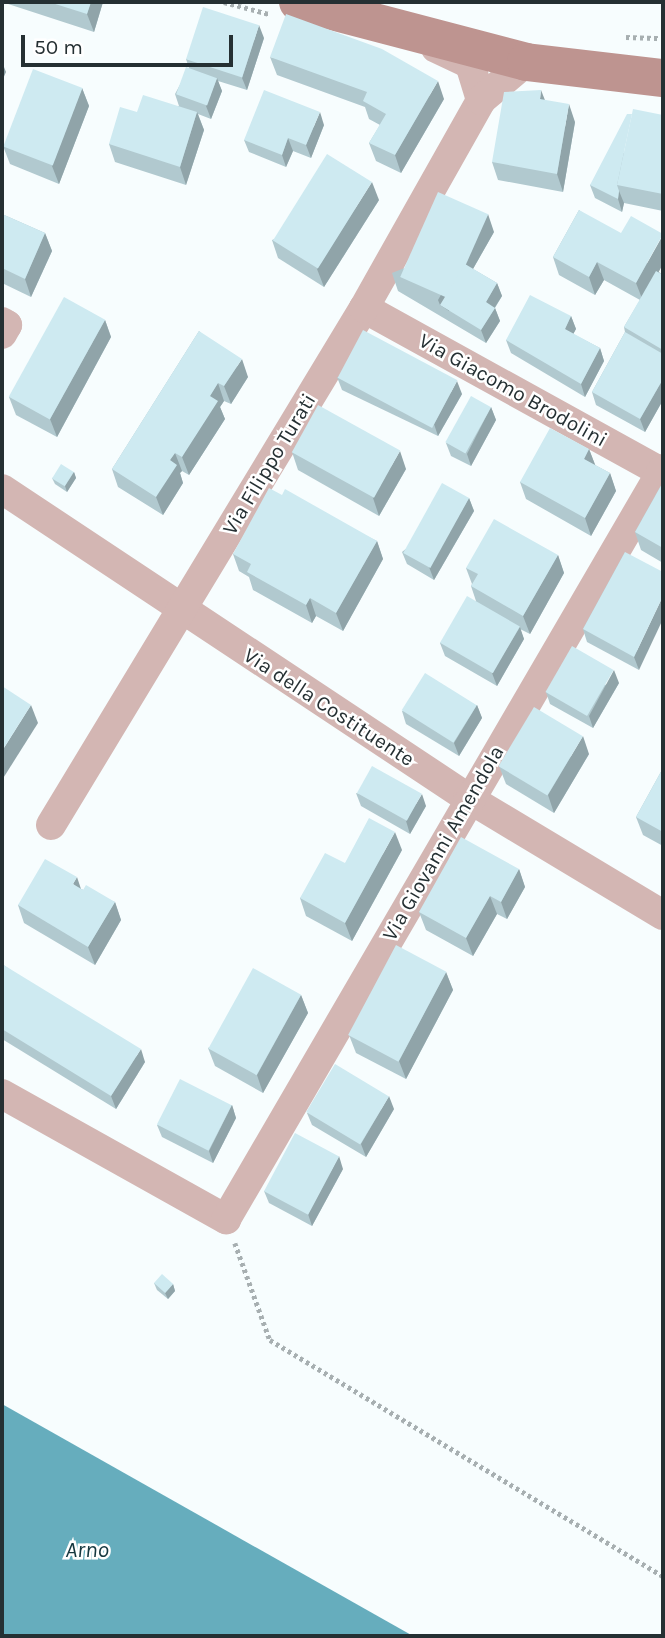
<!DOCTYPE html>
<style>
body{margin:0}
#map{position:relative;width:665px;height:1638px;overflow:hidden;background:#f7fdfe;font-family:Karla,sans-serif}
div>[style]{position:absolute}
.water>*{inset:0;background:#66adbd}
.path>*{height:4.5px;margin-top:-2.25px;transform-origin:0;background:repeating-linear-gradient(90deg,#a7afb1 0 3.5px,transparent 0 7px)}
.minor>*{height:30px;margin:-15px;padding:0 15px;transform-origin:15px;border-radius:15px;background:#d3b6b3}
.secondary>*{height:38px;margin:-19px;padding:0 19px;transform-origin:19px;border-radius:19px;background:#be9490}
.wall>*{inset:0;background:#b1c9cf}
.shaded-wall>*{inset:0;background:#90a4a9}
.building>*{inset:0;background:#ceeaf1;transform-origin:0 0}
span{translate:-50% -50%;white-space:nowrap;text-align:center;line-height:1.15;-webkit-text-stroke:5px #fff;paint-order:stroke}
.street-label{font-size:21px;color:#253033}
.water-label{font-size:23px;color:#15373f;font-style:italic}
.frame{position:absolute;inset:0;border:4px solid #253033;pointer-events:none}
.scale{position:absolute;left:21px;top:35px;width:212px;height:32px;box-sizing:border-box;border:4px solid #253033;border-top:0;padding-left:9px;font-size:21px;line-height:24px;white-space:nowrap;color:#253033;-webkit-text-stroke:5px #fff;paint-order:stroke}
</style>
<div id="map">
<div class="water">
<i style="clip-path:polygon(2px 1404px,413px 1636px,2px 1636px)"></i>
</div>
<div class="path">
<i style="left:224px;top:2px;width:47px;rotate:14.9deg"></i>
<i style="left:626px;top:37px;width:37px;rotate:2deg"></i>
<i style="left:235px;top:1243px;width:103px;rotate:70.2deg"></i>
<i style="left:270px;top:1340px;width:458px;rotate:31deg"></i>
</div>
<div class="minor">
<i style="left:436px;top:48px;width:38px;rotate:25deg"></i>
<i style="left:470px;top:64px;width:38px;rotate:73deg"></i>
<i style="left:364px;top:308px;width:339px;rotate:28.9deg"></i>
<i style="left:2px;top:322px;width:6px;rotate:31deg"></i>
<i style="left:7px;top:325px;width:10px;rotate:119deg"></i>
<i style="left:2px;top:489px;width:559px;rotate:33.55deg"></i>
<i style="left:468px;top:798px;width:227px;rotate:31deg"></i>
<i style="left:51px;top:825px;width:604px;rotate:-58.81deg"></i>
<i style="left:364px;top:308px;width:239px;rotate:-60.6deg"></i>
<i style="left:481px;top:100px;width:59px;rotate:-40.2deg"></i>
<i style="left:2px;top:1094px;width:257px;rotate:29.2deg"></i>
<i style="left:226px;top:1219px;width:868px;rotate:-59.77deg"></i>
</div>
<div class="secondary">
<i style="left:298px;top:2px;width:236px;rotate:14.7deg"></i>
<i style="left:526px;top:62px;width:138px;rotate:6.7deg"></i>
</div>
<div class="wall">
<i style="clip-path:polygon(2px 2px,103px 2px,94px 32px)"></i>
<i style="clip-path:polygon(264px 38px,247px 90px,218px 81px,222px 91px,211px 119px,198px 114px,204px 130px,186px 185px,115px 162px,109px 144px,137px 112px,179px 106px,175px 94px,189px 68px,186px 59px)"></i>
<i style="clip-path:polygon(270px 57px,444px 99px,401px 173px,376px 161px,369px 143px,380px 125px,369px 119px,365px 107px,277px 75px)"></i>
<i style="clip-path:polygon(82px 88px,89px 106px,59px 184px,10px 164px,3px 146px)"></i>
<i style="clip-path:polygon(663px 115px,663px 211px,624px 203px,622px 212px,595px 198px,590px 185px)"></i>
<i style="clip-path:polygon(575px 122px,563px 192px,498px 180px,492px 162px)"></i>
<i style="clip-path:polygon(324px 125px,311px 158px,293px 151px,286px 167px,249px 152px,244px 140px)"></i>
<i style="clip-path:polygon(379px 200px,324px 287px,278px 258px,272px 240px)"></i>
<i style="clip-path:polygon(579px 210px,663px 275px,663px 400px,645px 432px,596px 405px,592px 392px,625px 332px,624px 327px,640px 300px,604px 280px,595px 295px,559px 275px,553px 257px)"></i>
<i style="clip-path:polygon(2px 214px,45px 233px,52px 251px,31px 297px,2px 283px)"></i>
<i style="clip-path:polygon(494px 232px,473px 269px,497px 283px,502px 296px,495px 308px,500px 321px,486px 343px,398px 291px,392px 273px)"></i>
<i style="clip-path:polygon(571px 316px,576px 329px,573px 334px,600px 348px,604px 361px,585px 397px,511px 353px,506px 340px)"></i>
<i style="clip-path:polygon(105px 320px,111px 337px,57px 437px,16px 415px,9px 397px)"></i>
<i style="clip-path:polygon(199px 331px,248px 377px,231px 404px,224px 401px,220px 407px,225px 419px,189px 475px,182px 471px,180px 473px,183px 483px,163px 515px,118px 487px,112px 469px)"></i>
<i style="clip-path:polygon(337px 377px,462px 394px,438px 436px,342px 390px)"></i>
<i style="clip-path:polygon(491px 407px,496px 420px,471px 466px,451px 456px,446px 443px)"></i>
<i style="clip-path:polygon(589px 449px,595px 465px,610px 473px,616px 491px,591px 536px,526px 499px,520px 482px)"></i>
<i style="clip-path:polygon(292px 452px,406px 469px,379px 516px,298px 470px)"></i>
<i style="clip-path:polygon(74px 472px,76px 478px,67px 492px,55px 484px,52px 478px)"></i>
<i style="clip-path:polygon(663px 482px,663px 563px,641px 550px,635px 532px)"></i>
<i style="clip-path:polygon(282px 495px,377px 541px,383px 559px,343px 631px,316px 616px,312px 623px,253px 590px,249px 577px,239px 571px,233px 554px)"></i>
<i style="clip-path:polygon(469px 498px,474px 511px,434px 580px,407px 564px,402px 552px)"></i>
<i style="clip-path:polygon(625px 552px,639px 670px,587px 642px,583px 629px)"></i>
<i style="clip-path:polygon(558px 555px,564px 573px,530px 634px,520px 629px,524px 639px,497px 686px,445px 656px,440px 643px,476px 601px,471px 586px,472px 584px,466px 568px)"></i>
<i style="clip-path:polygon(619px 683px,593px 728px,550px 704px,546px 692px)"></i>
<i style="clip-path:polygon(477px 705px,482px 718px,459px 756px,406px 724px,402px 711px)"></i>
<i style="clip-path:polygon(589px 754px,554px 813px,506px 784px,499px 766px)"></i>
<i style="clip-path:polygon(663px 768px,663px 846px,643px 835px,636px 817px)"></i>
<i style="clip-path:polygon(356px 793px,426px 806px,410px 834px,361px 806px)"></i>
<i style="clip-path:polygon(402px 850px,352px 941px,306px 916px,300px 898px,345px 863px)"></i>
<i style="clip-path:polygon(519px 869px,525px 887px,507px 919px,497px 914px,473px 956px,426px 930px,419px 912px)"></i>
<i style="clip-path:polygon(81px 889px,115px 902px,121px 920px,95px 965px,24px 923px,18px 905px)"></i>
<i style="clip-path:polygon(2px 964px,145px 1062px,116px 1109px,2px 1039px)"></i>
<i style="clip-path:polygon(446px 972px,453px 990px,406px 1079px,356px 1053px,349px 1035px)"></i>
<i style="clip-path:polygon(301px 995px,308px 1013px,263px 1093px,215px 1066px,208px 1048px)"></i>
<i style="clip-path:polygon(232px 1105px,236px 1118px,213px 1163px,162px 1137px,157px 1125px)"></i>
<i style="clip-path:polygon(394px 1109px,366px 1157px,312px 1125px,307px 1113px)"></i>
<i style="clip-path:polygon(343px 1169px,312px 1226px,269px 1203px,264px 1191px)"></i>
<i style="clip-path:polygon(154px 1283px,173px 1284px,175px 1291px,168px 1299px,157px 1290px)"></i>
</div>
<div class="shaded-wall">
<i style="clip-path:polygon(91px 2px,103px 2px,94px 32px,87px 14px)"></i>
<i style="clip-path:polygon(259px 25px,264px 38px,247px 90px,242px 78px)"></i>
<i style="clip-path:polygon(2px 62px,6px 72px,2px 81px)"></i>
<i style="clip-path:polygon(217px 78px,222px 91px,211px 119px,206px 106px)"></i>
<i style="clip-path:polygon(438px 81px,444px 99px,401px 173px,395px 155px)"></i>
<i style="clip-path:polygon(82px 88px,89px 106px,59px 184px,52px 166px)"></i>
<i style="clip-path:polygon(541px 90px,548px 108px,540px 99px)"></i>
<i style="clip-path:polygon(569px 104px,575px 122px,563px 192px,557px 174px)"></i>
<i style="clip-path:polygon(197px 112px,204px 130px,186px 185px,180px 167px)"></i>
<i style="clip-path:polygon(320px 112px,324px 125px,311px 158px,306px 145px)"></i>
<i style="clip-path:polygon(288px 138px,293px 151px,286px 167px,282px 155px)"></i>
<i style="clip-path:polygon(372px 182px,379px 200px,324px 287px,317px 269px)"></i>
<i style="clip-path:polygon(619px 191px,624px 203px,622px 212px,618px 199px)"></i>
<i style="clip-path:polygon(488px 214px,494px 232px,449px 311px,440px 305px,438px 300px)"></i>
<i style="clip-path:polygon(45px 233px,52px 251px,31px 297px,25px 279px)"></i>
<i style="clip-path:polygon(663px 235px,663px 264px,643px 301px,636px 283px)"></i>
<i style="clip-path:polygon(597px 262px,604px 280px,595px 295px,589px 277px)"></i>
<i style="clip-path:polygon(497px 283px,502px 296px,490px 315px,486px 302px)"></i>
<i style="clip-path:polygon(495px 308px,500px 321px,486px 343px,481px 330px)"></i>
<i style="clip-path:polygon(571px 316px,576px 329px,569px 342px,565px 329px)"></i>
<i style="clip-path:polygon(105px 320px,111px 337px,57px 437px,50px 419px)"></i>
<i style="clip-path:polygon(600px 348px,604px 361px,585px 397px,581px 384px)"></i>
<i style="clip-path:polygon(242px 359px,248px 377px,231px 404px,224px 386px)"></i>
<i style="clip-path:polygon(663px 379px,663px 400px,645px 432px,640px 419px)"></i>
<i style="clip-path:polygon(457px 381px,462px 394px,438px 436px,434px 424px)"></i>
<i style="clip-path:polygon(218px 383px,224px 401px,220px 407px,225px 419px,189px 475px,182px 457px,210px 396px)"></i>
<i style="clip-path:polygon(491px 407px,496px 420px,471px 466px,467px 454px)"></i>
<i style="clip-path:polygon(589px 449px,596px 467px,584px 459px)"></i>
<i style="clip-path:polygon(400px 451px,406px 469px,379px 516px,373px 498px)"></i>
<i style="clip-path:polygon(175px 453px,182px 471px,180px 473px,183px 483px,163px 515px,156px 497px,170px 460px)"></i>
<i style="clip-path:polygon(74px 472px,76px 478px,67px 492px,65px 486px)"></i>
<i style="clip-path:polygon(610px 473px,616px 491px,591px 536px,585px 518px)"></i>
<i style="clip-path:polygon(469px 498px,474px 511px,434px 580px,429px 567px)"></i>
<i style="clip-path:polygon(377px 541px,383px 559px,343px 631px,336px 613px)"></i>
<i style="clip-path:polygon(558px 555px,564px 573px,530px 634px,523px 616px)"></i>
<i style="clip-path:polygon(663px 596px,663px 619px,639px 670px,634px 657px)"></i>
<i style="clip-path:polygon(310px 598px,316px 616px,312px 623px,306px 605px)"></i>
<i style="clip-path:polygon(520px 627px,524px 639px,497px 686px,492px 673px)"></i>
<i style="clip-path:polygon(614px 670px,619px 683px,593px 728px,589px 716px)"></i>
<i style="clip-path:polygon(31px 705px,38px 723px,2px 780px,2px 751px)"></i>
<i style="clip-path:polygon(477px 705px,482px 718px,459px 756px,454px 743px)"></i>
<i style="clip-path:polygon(583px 736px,589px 754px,554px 813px,548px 795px)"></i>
<i style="clip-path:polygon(422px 794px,426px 806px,410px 834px,406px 821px)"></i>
<i style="clip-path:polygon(395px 832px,402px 850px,352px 941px,345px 923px)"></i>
<i style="clip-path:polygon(519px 869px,525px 887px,507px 919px,501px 902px)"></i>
<i style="clip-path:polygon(77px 877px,83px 895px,73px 884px)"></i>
<i style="clip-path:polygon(490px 896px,497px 914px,473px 956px,466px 938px)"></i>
<i style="clip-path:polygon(115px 902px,121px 920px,95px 965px,88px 947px)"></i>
<i style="clip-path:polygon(446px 972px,453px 990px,406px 1079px,399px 1061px)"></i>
<i style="clip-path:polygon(301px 995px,308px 1013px,263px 1093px,257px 1075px)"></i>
<i style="clip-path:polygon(141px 1049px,145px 1062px,116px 1109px,111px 1096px)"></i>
<i style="clip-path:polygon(389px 1096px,394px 1109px,366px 1157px,361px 1144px)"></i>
<i style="clip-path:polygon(232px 1105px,236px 1118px,213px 1163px,209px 1151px)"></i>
<i style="clip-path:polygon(339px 1156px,343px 1169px,312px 1226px,308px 1214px)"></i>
<i style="clip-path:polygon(173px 1284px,175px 1291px,168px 1299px,165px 1293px)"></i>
</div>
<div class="building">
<i style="clip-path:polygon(49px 2px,91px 2px,87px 14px)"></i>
<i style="left:203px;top:7px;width:59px;height:55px;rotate:18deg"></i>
<i style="clip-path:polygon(286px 14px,382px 49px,438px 81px,395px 155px,369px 143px,386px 114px,363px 101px,367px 92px,270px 57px)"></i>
<i style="left:186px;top:67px;width:33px;height:29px;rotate:20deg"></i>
<i style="left:33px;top:69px;width:53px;height:83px;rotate:21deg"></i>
<i style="clip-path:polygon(264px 90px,320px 112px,306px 145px,288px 138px,282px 155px,244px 140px)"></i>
<i style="clip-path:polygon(541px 90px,540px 99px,569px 104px,557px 174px,492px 162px,504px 92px)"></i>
<i style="clip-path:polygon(143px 95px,197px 112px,180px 167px,109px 144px,120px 107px,137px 112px)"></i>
<i style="clip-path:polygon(633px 109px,663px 115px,663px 194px,617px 185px)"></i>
<i style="clip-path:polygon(627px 114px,632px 114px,617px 185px,619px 191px,618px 199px,590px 185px)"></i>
<i style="left:327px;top:154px;width:53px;height:102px;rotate:32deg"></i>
<i style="left:438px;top:192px;width:55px;height:93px;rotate:24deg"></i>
<i style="clip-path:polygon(579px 210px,621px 233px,631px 216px,663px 234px,636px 283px,597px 262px,589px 277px,553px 257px)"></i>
<i style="clip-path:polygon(2px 214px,45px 233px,25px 279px,2px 268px)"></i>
<i style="clip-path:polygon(465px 264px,497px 283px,486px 302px,495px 308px,481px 330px,440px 305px)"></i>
<i style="clip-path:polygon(656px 271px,663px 275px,663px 350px,624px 327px)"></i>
<i style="clip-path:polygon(530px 295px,571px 316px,565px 329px,600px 348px,581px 384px,506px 340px)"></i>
<i style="left:64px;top:297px;width:47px;height:114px;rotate:29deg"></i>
<i style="left:363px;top:330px;width:107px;height:54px;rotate:28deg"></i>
<i style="clip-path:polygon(199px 331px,242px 359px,224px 386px,218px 383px,210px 396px,218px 401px,182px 457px,175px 453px,170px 460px,177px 465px,156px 497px,112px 469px)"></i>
<i style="clip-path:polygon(625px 332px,663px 354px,663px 379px,640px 419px,592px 392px)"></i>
<i style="left:471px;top:396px;width:23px;height:53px;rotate:29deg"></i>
<i style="left:318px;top:405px;width:94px;height:54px;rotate:29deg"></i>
<i style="clip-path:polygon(550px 428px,589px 449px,584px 459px,610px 473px,585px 518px,520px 482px)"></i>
<i style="left:61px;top:464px;width:15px;height:17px;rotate:32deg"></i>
<i style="clip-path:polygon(663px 482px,663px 548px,635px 532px)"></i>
<i style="left:442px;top:483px;width:31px;height:80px;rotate:29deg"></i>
<i style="clip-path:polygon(269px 488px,282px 495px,285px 489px,377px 541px,336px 613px,310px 598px,306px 605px,247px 572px,251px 564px,233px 554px)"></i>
<i style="clip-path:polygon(494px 519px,558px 555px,523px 616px,471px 586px,478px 574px,466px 568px)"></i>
<i style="clip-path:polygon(625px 552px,663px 572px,663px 596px,634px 657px,583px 629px)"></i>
<i style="left:467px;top:596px;width:61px;height:54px;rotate:30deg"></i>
<i style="left:572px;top:646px;width:48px;height:53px;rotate:30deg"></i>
<i style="left:425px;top:673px;width:61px;height:44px;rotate:32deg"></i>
<i style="clip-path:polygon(2px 686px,31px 705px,2px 751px)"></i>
<i style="left:534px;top:707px;width:57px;height:69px;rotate:31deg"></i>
<i style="left:372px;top:766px;width:57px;height:31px;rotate:29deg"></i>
<i style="clip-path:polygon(663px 768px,663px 832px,636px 817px)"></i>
<i style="clip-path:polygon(369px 818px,395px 832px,345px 923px,300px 898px,325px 853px,345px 863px)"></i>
<i style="clip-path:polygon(461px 837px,519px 869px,501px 902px,490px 896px,466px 938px,419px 912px)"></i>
<i style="clip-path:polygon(45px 859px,77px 877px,73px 884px,83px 890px,86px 885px,115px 902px,88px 947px,18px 905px)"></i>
<i style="left:396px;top:945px;width:57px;height:102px;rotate:28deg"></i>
<i style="clip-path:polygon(2px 964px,141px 1049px,111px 1096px,2px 1029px)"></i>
<i style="left:253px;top:968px;width:55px;height:92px;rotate:29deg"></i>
<i style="left:335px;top:1064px;width:63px;height:56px;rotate:31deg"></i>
<i style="left:180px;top:1079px;width:58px;height:51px;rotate:27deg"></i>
<i style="left:295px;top:1133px;width:50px;height:66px;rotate:28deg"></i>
<i style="left:162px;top:1274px;width:15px;height:12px;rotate:42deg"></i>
</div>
<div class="street-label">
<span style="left:513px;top:390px;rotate:29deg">Via Giacomo Brodolini</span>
<span style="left:269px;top:464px;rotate:-59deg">Via Filippo Turati</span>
<span style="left:329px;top:707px;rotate:33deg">Via della Costituente</span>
<span style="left:443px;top:843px;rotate:-60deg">Via Giovanni Amendola</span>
</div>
<div class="water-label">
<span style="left:87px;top:1550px">Arno</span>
</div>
<div class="frame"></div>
<div class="scale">50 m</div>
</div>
